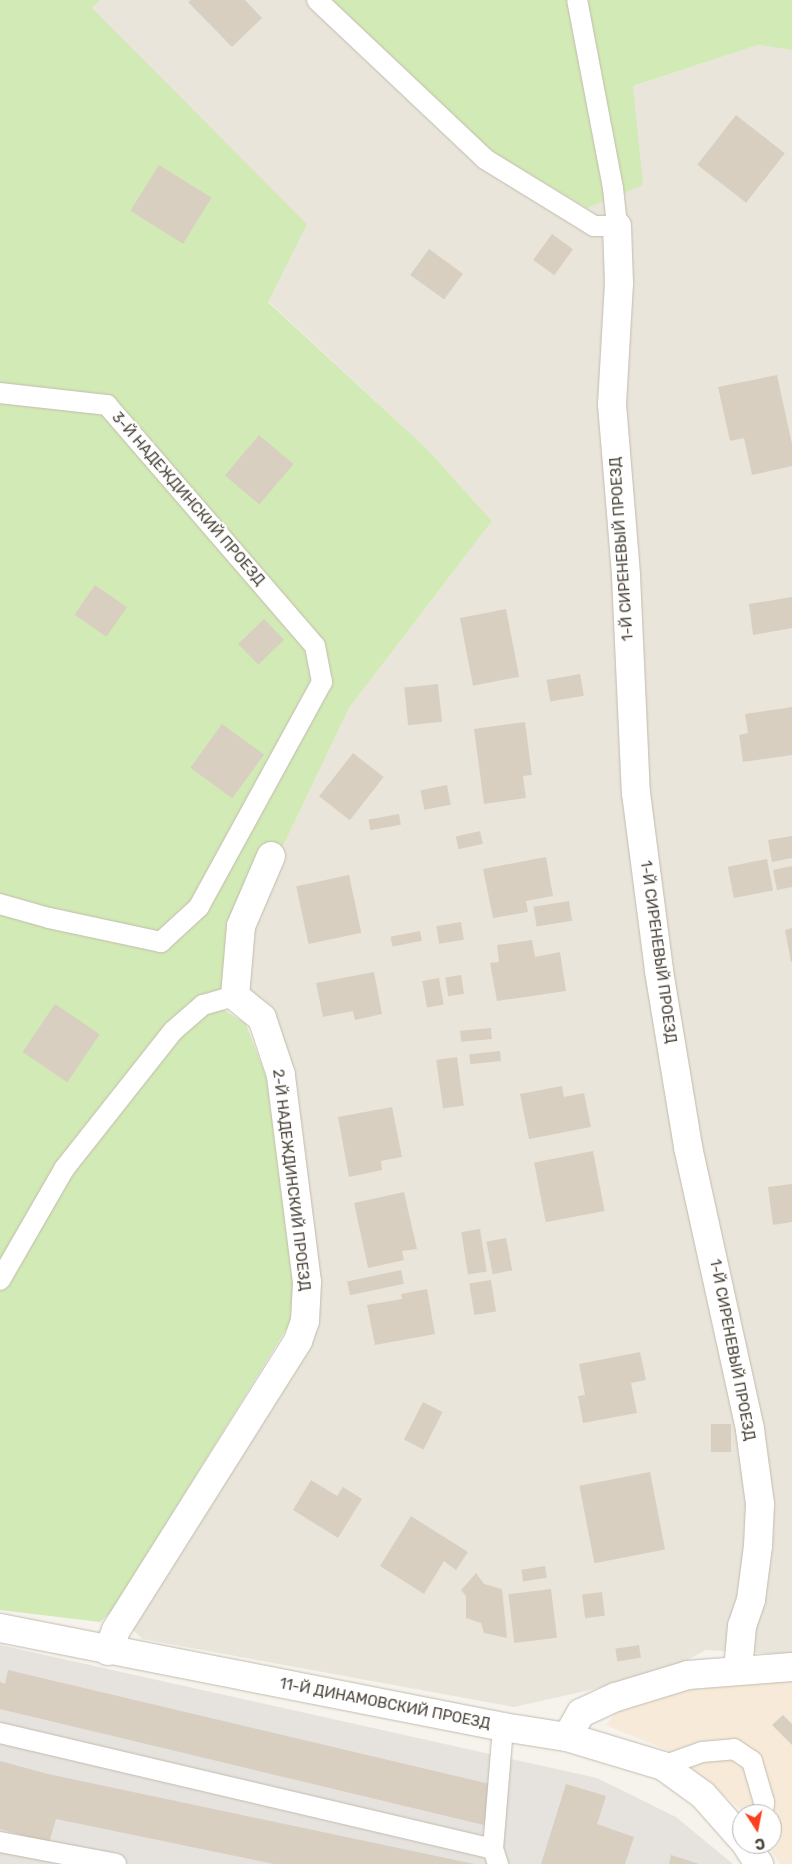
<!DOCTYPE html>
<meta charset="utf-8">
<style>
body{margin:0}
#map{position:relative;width:792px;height:1864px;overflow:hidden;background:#f6f3ec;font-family:Rubik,sans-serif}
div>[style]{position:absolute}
.residential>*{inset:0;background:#eae5da}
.commercial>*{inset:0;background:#f7ead8}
.industrial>*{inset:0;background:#e6e2dd}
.green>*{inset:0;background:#d2eab5}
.building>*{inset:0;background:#d8cfc1;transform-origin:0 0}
.roads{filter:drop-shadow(0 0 1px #c2bbae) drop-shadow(0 0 1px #c2bbae)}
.lane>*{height:20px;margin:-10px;padding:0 10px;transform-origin:10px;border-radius:10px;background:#fff}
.street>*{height:28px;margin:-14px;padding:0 14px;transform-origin:14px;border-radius:14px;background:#fff}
span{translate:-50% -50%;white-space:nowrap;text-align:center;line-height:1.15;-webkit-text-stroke:4.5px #fff;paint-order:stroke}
.street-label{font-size:15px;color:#4b4439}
.north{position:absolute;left:732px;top:1804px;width:50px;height:50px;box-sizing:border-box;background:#fff;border:1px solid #b7b4b0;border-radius:50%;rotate:169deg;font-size:14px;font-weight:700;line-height:20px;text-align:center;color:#4b4439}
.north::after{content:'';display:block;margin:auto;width:18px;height:22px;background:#fc3f1d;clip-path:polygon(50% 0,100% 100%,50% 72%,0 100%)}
</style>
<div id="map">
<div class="residential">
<i style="clip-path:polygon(100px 0,593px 0,633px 86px,758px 45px,792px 50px,792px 1655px,706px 1650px,680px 1664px,626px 1682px,514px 1707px,142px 1639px,133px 1630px,136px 1617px,303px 1344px,290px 1079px,249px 997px,251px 913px,349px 708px,492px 521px,426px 448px,268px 301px,92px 8px)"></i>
</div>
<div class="commercial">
<i style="clip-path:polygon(792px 1681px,792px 1864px,780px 1864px,767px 1844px,772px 1844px,772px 1814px,746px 1814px,676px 1754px,606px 1725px,623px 1704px,694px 1689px)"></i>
</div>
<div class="industrial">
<i style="clip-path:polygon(0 1645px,597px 1778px,676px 1817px,733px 1864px,0 1864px)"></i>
</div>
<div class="green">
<i style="clip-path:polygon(0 0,100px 0,92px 8px,307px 224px,268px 302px,426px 448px,492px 521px,349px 708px,251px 913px,223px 1009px,246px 1024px,267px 1079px,293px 1283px,292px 1320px,112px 1611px,100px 1622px,0 1610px)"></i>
<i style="clip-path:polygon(327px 0,792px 0,792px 50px,758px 45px,633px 86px,643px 185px,587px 208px,493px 152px)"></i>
</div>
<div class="building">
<i style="clip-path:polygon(191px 0,245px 0,262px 18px,232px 47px,188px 2px)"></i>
<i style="left:736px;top:115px;width:62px;height:63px;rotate:38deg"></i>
<i style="left:159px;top:165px;width:62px;height:54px;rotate:32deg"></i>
<i style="left:552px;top:234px;width:26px;height:32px;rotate:36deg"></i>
<i style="left:429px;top:249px;width:42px;height:32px;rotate:36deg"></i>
<i style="clip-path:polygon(777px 375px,792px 444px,792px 466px,752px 475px,744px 438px,730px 441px,718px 387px)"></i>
<i style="left:259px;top:435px;width:45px;height:53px;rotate:40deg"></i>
<i style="left:95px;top:585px;width:39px;height:36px;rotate:35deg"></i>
<i style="clip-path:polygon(792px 597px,792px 628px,753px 635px,749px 604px)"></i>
<i style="left:506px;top:609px;width:69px;height:47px;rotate:79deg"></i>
<i style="left:264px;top:619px;width:29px;height:36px;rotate:46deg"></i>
<i style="left:580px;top:674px;width:22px;height:34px;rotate:80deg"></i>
<i style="left:438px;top:684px;width:38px;height:34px;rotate:84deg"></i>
<i style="clip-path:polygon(792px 707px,792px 755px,743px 762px,739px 735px,748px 733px,745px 714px)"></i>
<i style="clip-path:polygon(525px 722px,532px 775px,523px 776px,526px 798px,484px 804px,474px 729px)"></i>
<i style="left:222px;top:724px;width:52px;height:54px;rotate:36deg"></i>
<i style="left:353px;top:753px;width:39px;height:55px;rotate:38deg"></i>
<i style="left:447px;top:785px;width:20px;height:27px;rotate:79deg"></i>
<i style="left:399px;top:814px;width:11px;height:31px;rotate:80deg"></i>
<i style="left:480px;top:831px;width:13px;height:25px;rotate:77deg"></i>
<i style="clip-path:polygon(792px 836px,792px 858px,772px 862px,768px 840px)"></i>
<i style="clip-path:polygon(546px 857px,553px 896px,526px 901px,528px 912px,493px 918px,483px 869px)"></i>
<i style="left:767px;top:859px;width:32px;height:40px;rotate:79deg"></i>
<i style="clip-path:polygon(792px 866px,792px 887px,777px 890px,773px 870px)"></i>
<i style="left:349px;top:875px;width:59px;height:54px;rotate:78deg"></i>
<i style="left:569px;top:901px;width:20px;height:36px;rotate:81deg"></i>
<i style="left:461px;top:922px;width:18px;height:25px;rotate:81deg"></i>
<i style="clip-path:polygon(792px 928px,792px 962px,791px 962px,785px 930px)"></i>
<i style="left:420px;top:931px;width:10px;height:30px;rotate:79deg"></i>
<i style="clip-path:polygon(532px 940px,535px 957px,560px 952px,566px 991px,497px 1001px,490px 963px,499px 962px,497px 945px)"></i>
<i style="clip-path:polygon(374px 972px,382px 1014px,355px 1020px,353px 1011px,323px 1017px,316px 983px)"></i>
<i style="left:461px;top:975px;width:19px;height:16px;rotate:81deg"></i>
<i style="left:439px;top:978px;width:27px;height:17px;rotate:80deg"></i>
<i style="left:55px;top:1004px;width:54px;height:58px;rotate:34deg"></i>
<i style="left:491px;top:1028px;width:11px;height:31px;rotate:85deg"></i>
<i style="left:500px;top:1051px;width:10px;height:31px;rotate:84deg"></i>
<i style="left:457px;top:1057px;width:49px;height:21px;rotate:82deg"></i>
<i style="clip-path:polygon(562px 1086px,564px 1097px,584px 1093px,591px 1127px,529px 1139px,520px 1094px)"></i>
<i style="clip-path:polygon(392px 1107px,402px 1157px,381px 1161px,382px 1170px,349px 1177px,338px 1117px)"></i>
<i style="left:593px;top:1151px;width:61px;height:60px;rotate:79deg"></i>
<i style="clip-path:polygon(792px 1184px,792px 1222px,773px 1225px,768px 1187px)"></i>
<i style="clip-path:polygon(404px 1192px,417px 1249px,402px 1251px,404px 1260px,368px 1268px,354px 1203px)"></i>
<i style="left:480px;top:1229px;width:43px;height:19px;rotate:81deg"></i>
<i style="left:506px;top:1238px;width:33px;height:20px;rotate:79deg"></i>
<i style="left:401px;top:1270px;width:14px;height:55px;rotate:78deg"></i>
<i style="left:491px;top:1280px;width:32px;height:22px;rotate:81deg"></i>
<i style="clip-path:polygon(427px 1289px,435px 1334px,375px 1345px,367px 1305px,402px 1299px,401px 1294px)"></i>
<i style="clip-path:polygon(640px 1352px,646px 1380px,631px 1383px,637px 1413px,583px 1423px,578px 1396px,585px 1395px,579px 1364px)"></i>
<i style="left:423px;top:1402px;width:22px;height:42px;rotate:27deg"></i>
<i style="left:731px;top:1424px;width:28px;height:20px;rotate:90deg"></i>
<i style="left:650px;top:1472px;width:79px;height:72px;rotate:79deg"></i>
<i style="clip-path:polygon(311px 1480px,337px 1496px,343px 1487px,362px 1499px,338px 1538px,293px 1510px)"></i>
<i style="clip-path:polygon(411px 1516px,468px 1552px,456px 1570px,444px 1561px,424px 1594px,380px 1566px)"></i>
<i style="left:545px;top:1566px;width:12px;height:24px;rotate:81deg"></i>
<i style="clip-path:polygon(476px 1573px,484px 1584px,502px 1589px,507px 1638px,484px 1633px,481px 1623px,466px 1618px,466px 1596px,461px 1590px)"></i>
<i style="left:551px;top:1589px;width:49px;height:43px;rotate:83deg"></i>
<i style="left:602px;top:1592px;width:24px;height:20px;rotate:83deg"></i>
<i style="left:639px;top:1645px;width:13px;height:24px;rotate:81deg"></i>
<i style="clip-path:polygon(8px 1670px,494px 1785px,484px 1825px,0 1709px,0 1682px,5px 1684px)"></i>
<i style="clip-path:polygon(783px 1715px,792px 1724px,792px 1745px,772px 1725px)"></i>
<i style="clip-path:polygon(0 1761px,48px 1774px,474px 1864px,274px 1864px,56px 1819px,49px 1843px,0 1829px)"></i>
<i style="clip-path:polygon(566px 1784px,606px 1796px,597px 1824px,634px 1837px,625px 1864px,541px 1864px)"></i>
<i style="clip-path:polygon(671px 1855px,699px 1864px,669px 1864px)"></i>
</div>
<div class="roads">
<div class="lane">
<i style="left:317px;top:0;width:231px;rotate:43.4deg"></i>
<i style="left:485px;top:159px;width:128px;rotate:31.6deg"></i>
<i style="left:594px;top:226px;width:23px"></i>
<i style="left:617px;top:226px;width:38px;rotate:-96deg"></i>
<i style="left:613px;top:188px;width:191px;rotate:-100.8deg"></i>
<i style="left:0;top:393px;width:108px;rotate:6.4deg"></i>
<i style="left:107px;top:405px;width:318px;rotate:49.2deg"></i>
<i style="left:315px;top:646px;width:37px;rotate:79deg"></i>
<i style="left:322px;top:682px;width:256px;rotate:118.7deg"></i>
<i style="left:199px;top:907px;width:52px;rotate:137.4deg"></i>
<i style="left:161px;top:942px;width:115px;rotate:-167.9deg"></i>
<i style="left:49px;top:918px;width:51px;rotate:-164.1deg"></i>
<i style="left:0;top:1280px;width:128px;rotate:-60deg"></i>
<i style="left:64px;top:1169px;width:176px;rotate:-51.7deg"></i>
<i style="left:173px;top:1031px;width:40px;rotate:-41deg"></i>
<i style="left:203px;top:1005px;width:33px;rotate:-16deg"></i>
<i style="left:0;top:1733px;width:506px;rotate:13.24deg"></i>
<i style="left:663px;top:1766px;width:41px;rotate:-19.7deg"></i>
<i style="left:702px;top:1752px;width:32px;rotate:-5deg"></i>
<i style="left:734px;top:1749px;width:22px;rotate:34deg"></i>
<i style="left:752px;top:1761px;width:43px;rotate:73.7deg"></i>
<i style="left:764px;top:1802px;width:12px;rotate:95deg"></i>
<i style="left:0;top:1842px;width:118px;rotate:10.7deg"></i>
<i style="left:498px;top:1864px;width:16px;rotate:-108deg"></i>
<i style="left:493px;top:1849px;width:122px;rotate:-85.3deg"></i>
</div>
<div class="street">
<i style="left:617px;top:226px;width:57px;rotate:88deg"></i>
<i style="left:619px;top:283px;width:121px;rotate:93.3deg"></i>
<i style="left:612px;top:404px;width:173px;rotate:85.3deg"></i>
<i style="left:626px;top:576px;width:217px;rotate:87.4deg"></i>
<i style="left:636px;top:793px;width:179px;rotate:82.6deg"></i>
<i style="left:659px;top:971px;width:178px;rotate:80.6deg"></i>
<i style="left:688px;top:1147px;width:290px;rotate:77.6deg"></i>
<i style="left:750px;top:1430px;width:75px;rotate:82.3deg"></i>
<i style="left:760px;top:1504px;width:42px;rotate:92.7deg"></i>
<i style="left:758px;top:1546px;width:54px;rotate:97.4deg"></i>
<i style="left:751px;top:1600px;width:28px;rotate:109deg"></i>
<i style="left:742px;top:1626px;width:44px;rotate:95.2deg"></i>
<i style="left:0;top:1628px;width:513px;rotate:11.13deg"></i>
<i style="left:503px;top:1727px;width:65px;rotate:8.9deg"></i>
<i style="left:567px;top:1737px;width:100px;rotate:16.8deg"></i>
<i style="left:663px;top:1766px;width:49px;rotate:35.9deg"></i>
<i style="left:703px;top:1795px;width:59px;rotate:48.4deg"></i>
<i style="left:108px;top:1651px;width:22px;rotate:-69deg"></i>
<i style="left:116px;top:1630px;width:342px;rotate:-57.8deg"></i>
<i style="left:298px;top:1341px;width:21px;rotate:-71deg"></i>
<i style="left:305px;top:1321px;width:39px;rotate:-87deg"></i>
<i style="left:307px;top:1282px;width:209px;rotate:-97.2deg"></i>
<i style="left:281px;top:1075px;width:60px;rotate:-108.4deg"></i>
<i style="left:262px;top:1018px;width:35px;rotate:-141deg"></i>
<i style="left:235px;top:996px;width:70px;rotate:-85.1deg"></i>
<i style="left:241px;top:926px;width:76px;rotate:-66.8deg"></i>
<i style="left:567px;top:1737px;width:28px;rotate:-60deg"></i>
<i style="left:581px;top:1713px;width:38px;rotate:-25deg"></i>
<i style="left:616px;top:1697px;width:75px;rotate:-17deg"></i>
<i style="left:688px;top:1675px;width:104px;rotate:-4.4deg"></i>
<i style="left:746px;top:1844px;width:24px;rotate:57deg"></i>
</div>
</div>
<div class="street-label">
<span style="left:188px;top:499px;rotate:49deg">3-Й НАДЕЖДИНСКИЙ ПРОЕЗД</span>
<span style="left:622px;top:549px;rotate:-94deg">1-Й СИРЕНЕВЫЙ ПРОЕЗД</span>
<span style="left:658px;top:952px;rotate:82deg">1-Й СИРЕНЕВЫЙ ПРОЕЗД</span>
<span style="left:291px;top:1180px;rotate:83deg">2-Й НАДЕЖДИНСКИЙ ПРОЕЗД</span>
<span style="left:732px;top:1350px;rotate:79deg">1-Й СИРЕНЕВЫЙ ПРОЕЗД</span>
<span style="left:385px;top:1704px;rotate:11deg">11-Й ДИНАМОВСКИЙ ПРОЕЗД</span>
</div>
<div class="north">С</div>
</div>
